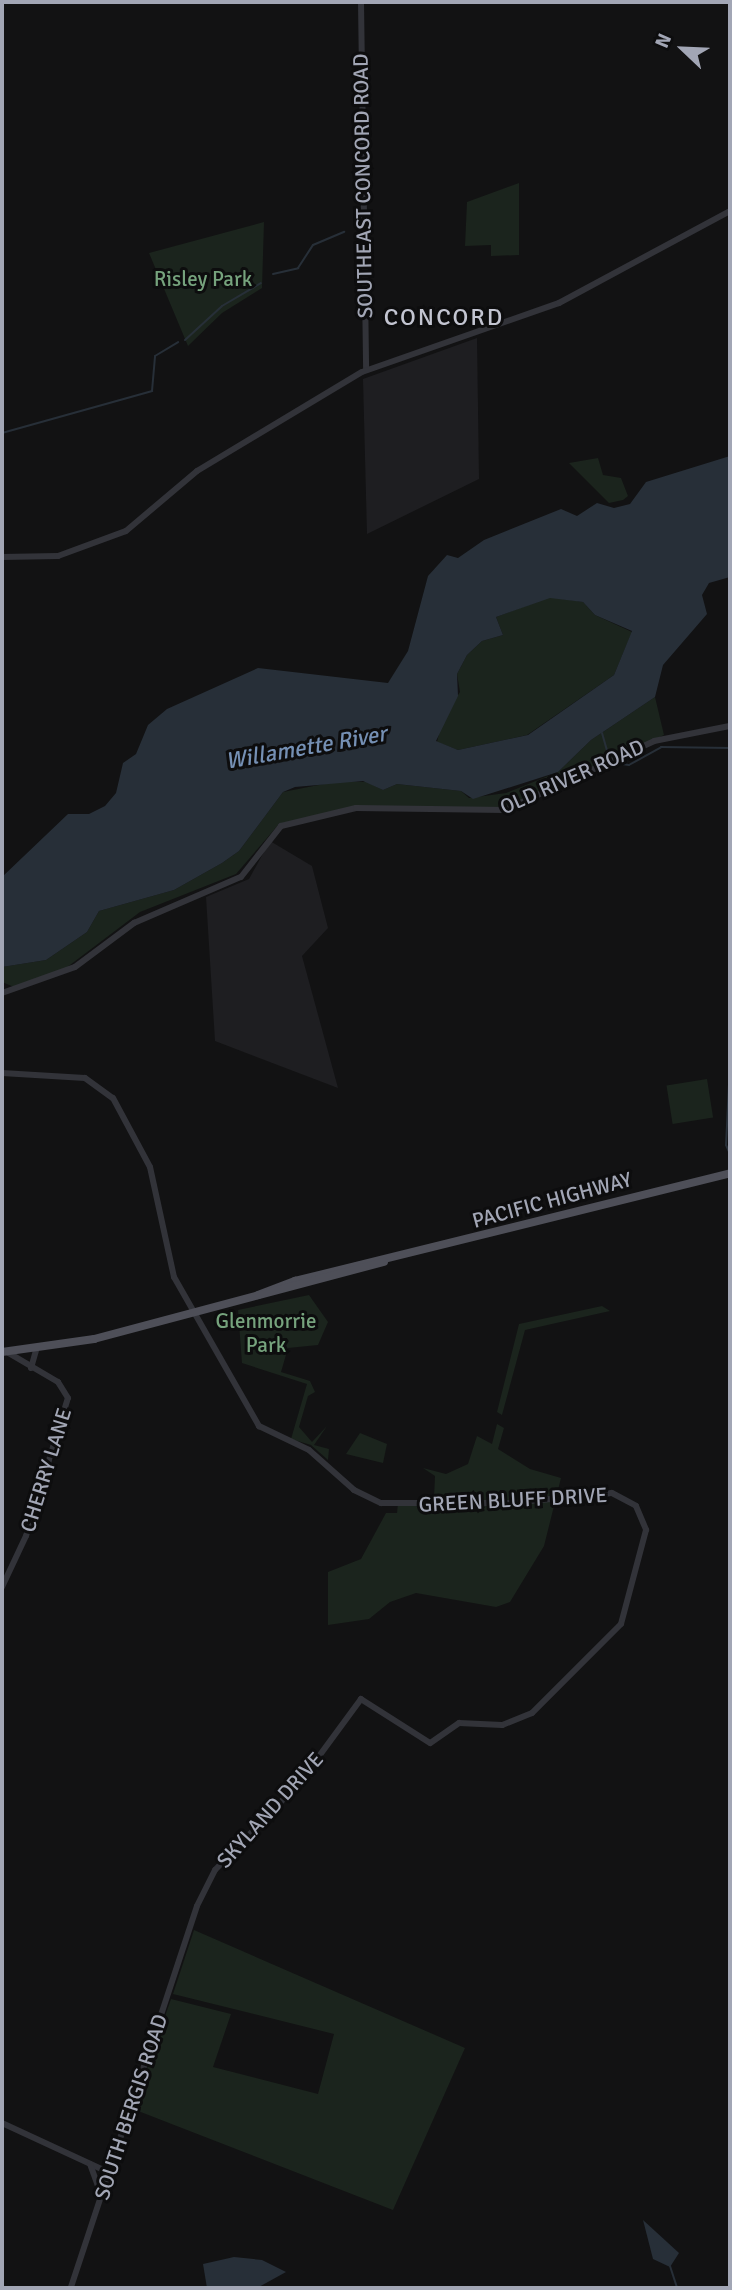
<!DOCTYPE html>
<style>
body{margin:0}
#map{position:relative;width:732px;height:2290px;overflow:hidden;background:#121213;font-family:Signika,sans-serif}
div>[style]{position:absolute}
.built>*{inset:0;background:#1e1e21}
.green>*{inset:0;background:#1b241d;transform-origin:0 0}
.water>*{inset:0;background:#272f38}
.stream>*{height:2px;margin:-1px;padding:0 1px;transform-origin:1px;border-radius:1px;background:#272f38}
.tertiary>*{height:6px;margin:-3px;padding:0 3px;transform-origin:3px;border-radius:3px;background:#323339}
.primary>*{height:8px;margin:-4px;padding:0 4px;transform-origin:4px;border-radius:4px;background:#4e4f58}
span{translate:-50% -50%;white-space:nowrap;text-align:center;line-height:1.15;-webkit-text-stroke:6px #0d0d0e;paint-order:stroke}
.street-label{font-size:21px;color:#a2a6b5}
.park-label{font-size:21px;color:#76a37d}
.water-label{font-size:23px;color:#7590b4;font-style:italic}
.quarter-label{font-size:24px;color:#c3c5d1;letter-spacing:2px}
.frame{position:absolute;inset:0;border:4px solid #a2a6b5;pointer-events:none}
.north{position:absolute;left:648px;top:14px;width:70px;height:70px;-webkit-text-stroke:5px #0d0d0e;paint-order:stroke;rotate:293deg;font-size:19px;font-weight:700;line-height:28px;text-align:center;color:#a2a6b5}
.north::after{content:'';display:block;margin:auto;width:24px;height:32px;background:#a2a6b5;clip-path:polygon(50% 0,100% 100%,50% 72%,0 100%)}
</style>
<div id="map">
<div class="built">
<i style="clip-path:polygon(477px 338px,479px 479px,367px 534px,363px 379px)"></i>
<i style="clip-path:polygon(270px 841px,312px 866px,328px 928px,302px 956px,338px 1088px,215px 1041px,206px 897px,249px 879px)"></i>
</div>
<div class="green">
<i style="clip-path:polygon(519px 183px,519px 255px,491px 256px,491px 245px,465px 246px,467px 202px)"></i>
<i style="clip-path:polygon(264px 222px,262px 288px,222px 313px,188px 346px,149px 253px)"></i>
<i style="clip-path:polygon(598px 458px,603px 475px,621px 478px,628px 496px,623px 500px,609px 503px,569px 463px)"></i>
<i style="clip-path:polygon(550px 597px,583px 602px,595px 615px,632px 632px,614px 675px,527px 735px,458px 750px,437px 742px,443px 718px,460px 692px,457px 674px,467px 655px,482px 641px,503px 635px,496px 617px)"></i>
<i style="clip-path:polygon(655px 697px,664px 735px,518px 802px,504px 808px,354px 807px,279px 824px,236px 874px,140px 912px,66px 968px,14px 987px,2px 982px,2px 967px,46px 960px,87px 932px,99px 911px,174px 890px,222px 863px,239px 851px,283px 792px,339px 781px,367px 782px,383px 790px,397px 784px,461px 791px,469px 798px,506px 793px,558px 772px,591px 740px)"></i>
<i style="left:707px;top:1079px;width:39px;height:41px;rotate:81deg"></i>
<i style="clip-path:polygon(309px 1295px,328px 1322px,318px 1345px,288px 1348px,281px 1372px,310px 1381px,315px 1392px,308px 1396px,299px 1427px,312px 1442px,327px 1426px,314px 1445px,329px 1449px,328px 1460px,311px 1445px,291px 1439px,307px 1384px,242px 1363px,238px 1310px)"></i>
<i style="clip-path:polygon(602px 1306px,610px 1311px,525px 1330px,502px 1415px,497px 1412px,519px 1324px)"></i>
<i style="clip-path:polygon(497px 1424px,504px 1428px,498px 1449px,530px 1469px,561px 1478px,544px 1546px,510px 1602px,496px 1607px,416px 1593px,390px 1602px,369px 1619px,328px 1625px,328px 1572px,361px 1559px,386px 1513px,397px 1513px,398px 1503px,434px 1498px,435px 1476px,423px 1468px,446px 1474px,468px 1464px,477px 1436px,492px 1444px)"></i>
<i style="clip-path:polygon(360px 1433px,387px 1444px,383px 1463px,346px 1454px)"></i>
<i style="clip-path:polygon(194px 1930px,465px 2048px,393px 2210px,133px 2109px,171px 1999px,231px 2014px,213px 2067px,318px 2094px,334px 2034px,173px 1994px)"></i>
</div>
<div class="water">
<i style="clip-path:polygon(evenodd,730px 456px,730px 577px,709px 583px,702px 595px,707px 614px,663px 665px,655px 697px,591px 740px,558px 772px,473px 799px,461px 791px,397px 784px,383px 790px,363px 781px,295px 787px,283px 792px,239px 851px,222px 863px,174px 890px,99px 911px,87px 932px,46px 960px,2px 967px,2px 877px,68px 814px,89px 814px,105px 806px,116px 793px,123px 763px,136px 754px,148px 725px,167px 709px,258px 668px,388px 683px,408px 651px,428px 576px,447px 555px,458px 558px,484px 540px,561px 509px,577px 516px,597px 503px,614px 508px,630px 504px,646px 482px,730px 456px,550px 598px,583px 602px,595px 615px,632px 631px,614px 675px,528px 735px,458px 750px,436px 741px,458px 696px,457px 674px,467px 655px,482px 641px,503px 635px,496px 617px,550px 598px)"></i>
<i style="clip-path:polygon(643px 2220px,679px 2253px,670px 2267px,653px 2259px)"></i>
<i style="clip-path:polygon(234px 2257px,262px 2260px,286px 2272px,257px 2288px,207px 2288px,203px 2264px)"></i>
</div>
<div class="stream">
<i style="left:273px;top:274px;width:26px;rotate:-13deg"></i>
<i style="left:298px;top:268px;width:27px;rotate:-57deg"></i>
<i style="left:313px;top:245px;width:34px;rotate:-23deg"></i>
<i style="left:185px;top:340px;width:50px;rotate:-42.6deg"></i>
<i style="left:222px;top:306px;width:45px;rotate:-30.5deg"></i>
<i style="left:2px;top:433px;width:156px;rotate:-15.6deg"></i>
<i style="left:152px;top:391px;width:35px;rotate:-85deg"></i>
<i style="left:155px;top:356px;width:27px;rotate:-31deg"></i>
<i style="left:602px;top:733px;width:22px;rotate:74deg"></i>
<i style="left:616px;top:763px;width:13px;rotate:9deg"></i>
<i style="left:629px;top:765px;width:37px;rotate:-29deg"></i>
<i style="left:661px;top:747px;width:69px;rotate:0.8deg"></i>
<i style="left:730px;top:1064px;width:81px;rotate:92.8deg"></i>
<i style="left:726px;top:1145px;width:10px;rotate:66deg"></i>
<i style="left:670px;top:2266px;width:23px;rotate:72deg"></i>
</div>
<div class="tertiary">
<i style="left:361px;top:2px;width:368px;rotate:89.2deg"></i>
<i style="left:2px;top:557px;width:56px;rotate:-1deg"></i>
<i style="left:58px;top:556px;width:72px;rotate:-20.2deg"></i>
<i style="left:126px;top:531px;width:93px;rotate:-40.2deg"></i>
<i style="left:197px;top:471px;width:192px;rotate:-31deg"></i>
<i style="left:362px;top:372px;width:209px;rotate:-19.3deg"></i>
<i style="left:559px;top:303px;width:194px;rotate:-28.3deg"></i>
<i style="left:2px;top:993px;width:77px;rotate:-19.6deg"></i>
<i style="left:75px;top:967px;width:74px;rotate:-36.7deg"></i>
<i style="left:134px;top:923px;width:116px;rotate:-23.3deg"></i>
<i style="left:241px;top:877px;width:65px;rotate:-51.9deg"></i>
<i style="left:281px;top:826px;width:77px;rotate:-13.5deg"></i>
<i style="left:356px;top:808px;width:149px;rotate:0.8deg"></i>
<i style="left:505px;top:810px;width:164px;rotate:-24.8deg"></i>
<i style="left:654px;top:741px;width:77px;rotate:-11.2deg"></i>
<i style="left:2px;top:1073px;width:83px;rotate:3.4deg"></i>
<i style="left:85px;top:1078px;width:34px;rotate:36deg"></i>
<i style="left:113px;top:1098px;width:78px;rotate:61.8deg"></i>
<i style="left:150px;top:1167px;width:113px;rotate:77.7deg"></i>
<i style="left:174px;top:1277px;width:172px;rotate:60.3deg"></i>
<i style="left:259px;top:1426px;width:55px;rotate:25.6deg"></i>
<i style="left:309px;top:1450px;width:60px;rotate:41.6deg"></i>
<i style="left:354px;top:1490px;width:30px;rotate:26deg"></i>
<i style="left:381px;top:1503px;width:129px"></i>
<i style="left:510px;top:1503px;width:102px;rotate:-5.6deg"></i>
<i style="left:612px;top:1493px;width:27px;rotate:28deg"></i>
<i style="left:636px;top:1506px;width:26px;rotate:67deg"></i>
<i style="left:646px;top:1530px;width:97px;rotate:104.9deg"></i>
<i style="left:621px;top:1624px;width:126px;rotate:135deg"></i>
<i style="left:532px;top:1713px;width:32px;rotate:158deg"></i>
<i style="left:502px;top:1725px;width:43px;rotate:-177.3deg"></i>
<i style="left:459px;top:1723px;width:35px;rotate:145deg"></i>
<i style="left:430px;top:1743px;width:82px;rotate:-147.5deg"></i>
<i style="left:361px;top:1699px;width:103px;rotate:126.3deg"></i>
<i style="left:300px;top:1782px;width:122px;rotate:134deg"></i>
<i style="left:215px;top:1870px;width:40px;rotate:116.6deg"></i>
<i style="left:197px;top:1906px;width:402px;rotate:108.3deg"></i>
<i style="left:31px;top:1368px;width:18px;rotate:-74deg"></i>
<i style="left:2px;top:1587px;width:56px;rotate:-64.8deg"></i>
<i style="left:26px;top:1536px;width:144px;rotate:-73.1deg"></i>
<i style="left:68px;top:1398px;width:19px;rotate:-122deg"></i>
<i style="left:58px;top:1382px;width:59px;rotate:-149.5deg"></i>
<i style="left:2px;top:2123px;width:119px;rotate:24.8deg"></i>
<i style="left:90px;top:2164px;width:33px;rotate:70deg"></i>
</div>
<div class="primary">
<i style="left:258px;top:1295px;width:40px;rotate:-21deg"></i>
<i style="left:295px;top:1281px;width:448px;rotate:-13.9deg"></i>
<i style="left:2px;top:1352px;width:93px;rotate:-8deg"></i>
<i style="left:94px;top:1339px;width:300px;rotate:-14.9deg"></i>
</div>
<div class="street-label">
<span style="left:363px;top:186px;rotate:-91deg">SOUTHEAST CONCORD ROAD</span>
<span style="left:572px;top:777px;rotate:-24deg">OLD RIVER ROAD</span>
<span style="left:552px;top:1200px;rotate:-15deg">PACIFIC HIGHWAY</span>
<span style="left:46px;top:1470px;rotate:-73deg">CHERRY LANE</span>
<span style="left:513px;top:1500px;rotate:-3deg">GREEN BLUFF DRIVE</span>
<span style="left:270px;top:1810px;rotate:-48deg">SKYLAND DRIVE</span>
<span style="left:131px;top:2107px;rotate:-72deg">SOUTH BERGIS ROAD</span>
</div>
<div class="park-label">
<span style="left:203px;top:279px">Risley Park</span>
<span style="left:266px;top:1333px">Glenmorrie<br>Park</span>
</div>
<div class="water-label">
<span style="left:306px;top:748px;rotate:-10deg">Willamette River</span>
</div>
<div class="quarter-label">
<span style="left:444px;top:318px">CONCORD</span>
</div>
<div class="frame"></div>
<div class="north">N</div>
</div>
